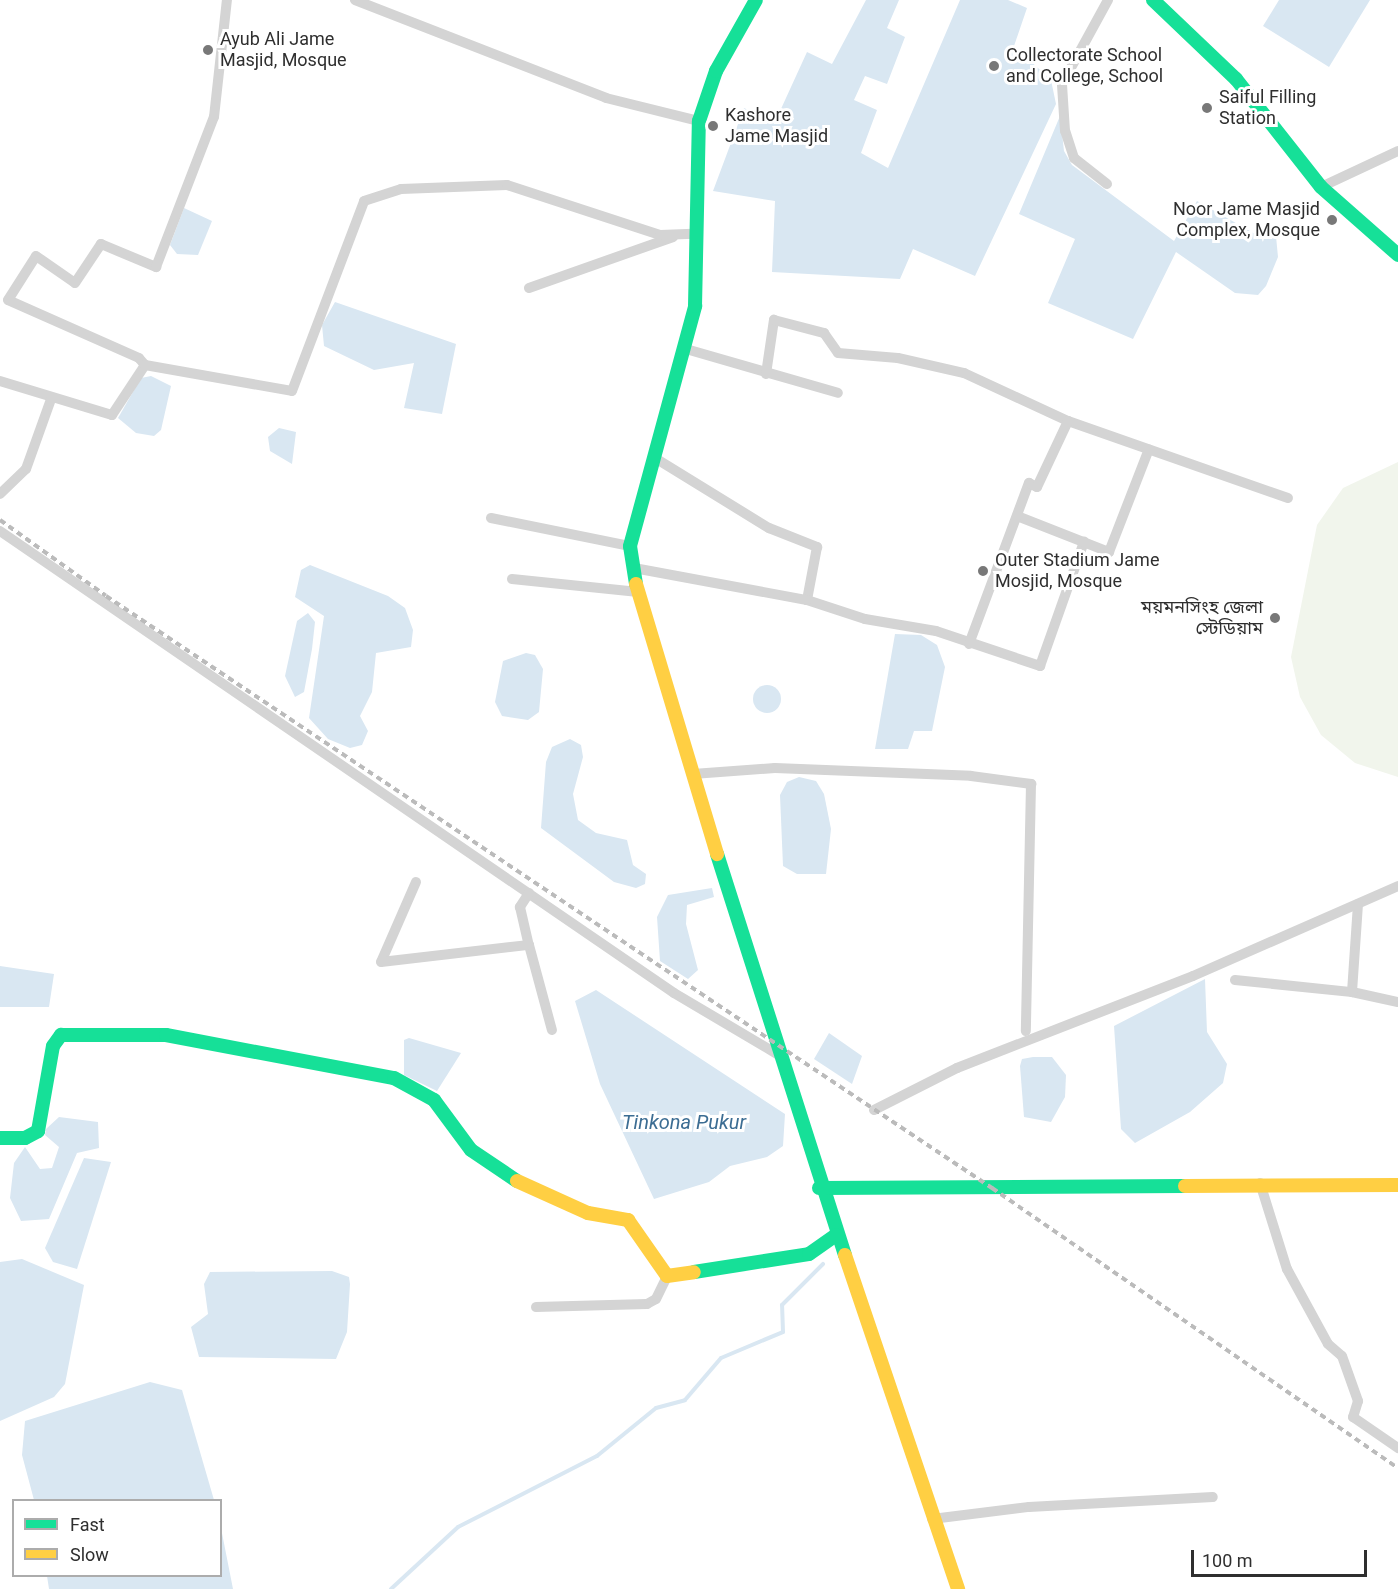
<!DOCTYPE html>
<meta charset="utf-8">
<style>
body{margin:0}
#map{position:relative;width:1398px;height:1589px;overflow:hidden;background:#fff;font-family:Roboto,"Noto Sans Bengali",sans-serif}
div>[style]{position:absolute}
.green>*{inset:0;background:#f1f5ec}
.water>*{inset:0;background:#d9e7f2}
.round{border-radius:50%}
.stream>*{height:4px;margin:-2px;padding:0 2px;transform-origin:2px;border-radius:2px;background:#d9e7f2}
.street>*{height:10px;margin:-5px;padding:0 5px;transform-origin:5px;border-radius:5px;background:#d4d4d4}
.fast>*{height:14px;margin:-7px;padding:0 7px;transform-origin:7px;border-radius:7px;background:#16e098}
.slow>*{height:14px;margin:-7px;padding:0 7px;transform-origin:7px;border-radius:7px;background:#ffcf43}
.rail>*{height:4px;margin-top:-2px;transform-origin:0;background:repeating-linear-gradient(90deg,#bbb 0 6px,transparent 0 10.5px)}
.dots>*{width:16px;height:16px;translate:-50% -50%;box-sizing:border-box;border:3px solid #fff;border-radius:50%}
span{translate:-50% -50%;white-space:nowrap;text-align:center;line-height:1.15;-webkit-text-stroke:6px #fff;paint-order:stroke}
.poi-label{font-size:18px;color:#2f2f2f}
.left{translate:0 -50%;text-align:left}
.right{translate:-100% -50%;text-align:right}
.water-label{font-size:20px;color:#3c6d93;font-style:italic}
.legend{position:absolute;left:12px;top:1499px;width:210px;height:78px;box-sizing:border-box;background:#fff;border:2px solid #acacac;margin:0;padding:8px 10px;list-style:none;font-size:18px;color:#2f2f2f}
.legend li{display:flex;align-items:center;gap:12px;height:30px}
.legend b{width:30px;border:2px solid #acacac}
.scale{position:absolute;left:1191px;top:1550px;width:176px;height:27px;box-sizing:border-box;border:3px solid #2f2f2f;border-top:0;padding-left:8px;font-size:18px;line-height:21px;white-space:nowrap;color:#2f2f2f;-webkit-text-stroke:4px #fff;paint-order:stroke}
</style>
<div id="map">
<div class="green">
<i style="clip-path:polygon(1398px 462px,1398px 777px,1355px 763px,1321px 735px,1300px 697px,1291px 657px,1317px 525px,1343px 488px)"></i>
</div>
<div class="water">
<i style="clip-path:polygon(866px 0,899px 0,887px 28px,905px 37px,887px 84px,865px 76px,854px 100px,877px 110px,861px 153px,888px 168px,960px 0,1008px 0,1027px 8px,1014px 46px,1051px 80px,1056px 104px,975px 276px,913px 249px,900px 279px,772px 272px,775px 201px,713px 191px,744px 108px,775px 122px,807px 52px,832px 64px)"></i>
<i style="clip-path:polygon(1279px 0,1370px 0,1329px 67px,1263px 26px)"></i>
<i style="clip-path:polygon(1060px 116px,1064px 151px,1072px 165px,1174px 241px,1197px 201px,1264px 239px,1268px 233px,1276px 236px,1278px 257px,1266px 286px,1258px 295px,1235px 293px,1176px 252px,1133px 339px,1048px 303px,1075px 239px,1019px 214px)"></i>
<i style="clip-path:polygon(184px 208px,212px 221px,198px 255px,177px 254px,170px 245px)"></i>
<i style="clip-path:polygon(335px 302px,456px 344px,442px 414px,404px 408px,414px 363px,374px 370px,324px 346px,322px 325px)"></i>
<i style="clip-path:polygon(151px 376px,171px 386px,161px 430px,154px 436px,136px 433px,118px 418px,141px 378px)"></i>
<i style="clip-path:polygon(279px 428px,296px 432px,292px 464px,270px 451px,268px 437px)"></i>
<i style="clip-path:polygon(310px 565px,388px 596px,405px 608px,413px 630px,411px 647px,376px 653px,372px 692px,360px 716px,368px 731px,362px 745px,350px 748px,328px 739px,309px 718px,324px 616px,295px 597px,301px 570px)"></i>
<i style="clip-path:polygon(308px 613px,315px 622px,312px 649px,304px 692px,295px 697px,285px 676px,297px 621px)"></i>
<i style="clip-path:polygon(895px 634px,921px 635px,937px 645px,945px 667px,932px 731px,914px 731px,908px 749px,875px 749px)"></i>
<i style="clip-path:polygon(526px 653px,535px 655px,543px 669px,539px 712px,528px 720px,502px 716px,495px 702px,503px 661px)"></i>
<i class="round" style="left:753px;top:685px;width:28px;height:28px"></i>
<i style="clip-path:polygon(570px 739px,581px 745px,583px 757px,573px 794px,578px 820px,596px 833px,627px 840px,633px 865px,646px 874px,645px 884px,636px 888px,614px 882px,541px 828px,546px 762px,552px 747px)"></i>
<i style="clip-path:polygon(799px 777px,816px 781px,824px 794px,831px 829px,826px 874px,797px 874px,783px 866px,780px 795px,787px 782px)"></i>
<i style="clip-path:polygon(712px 888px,714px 897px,687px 905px,686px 924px,698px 970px,688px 979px,660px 961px,657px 917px,668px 895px)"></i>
<i style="clip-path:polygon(0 966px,54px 974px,49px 1007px,0 1007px)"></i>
<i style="clip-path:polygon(1205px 979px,1207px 1032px,1227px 1064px,1223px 1083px,1190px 1112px,1135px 1143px,1121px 1129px,1114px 1026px)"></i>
<i style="clip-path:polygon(596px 990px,785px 1114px,783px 1146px,767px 1157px,730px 1166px,709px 1182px,654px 1199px,600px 1084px,575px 1001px)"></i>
<i style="clip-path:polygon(829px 1033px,862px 1056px,852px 1084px,814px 1059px)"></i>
<i style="clip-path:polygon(409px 1038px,461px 1053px,437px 1091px,404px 1075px,404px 1040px)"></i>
<i style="clip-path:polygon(1033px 1057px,1052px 1057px,1066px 1075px,1065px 1097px,1051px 1122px,1024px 1117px,1020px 1066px,1022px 1059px)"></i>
<i style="clip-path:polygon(59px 1117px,98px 1122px,99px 1148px,77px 1153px,49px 1219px,21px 1221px,10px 1198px,14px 1163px,25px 1147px,40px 1169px,52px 1168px,59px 1147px,45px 1135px,46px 1129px)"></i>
<i style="clip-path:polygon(84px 1158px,111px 1162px,77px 1269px,53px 1262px,45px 1248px)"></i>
<i style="clip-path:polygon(22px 1259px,84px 1285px,65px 1384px,54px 1397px,0 1421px,0 1262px)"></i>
<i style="clip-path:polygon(332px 1271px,349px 1277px,350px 1284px,347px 1332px,336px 1359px,199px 1357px,191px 1327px,208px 1314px,204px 1284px,210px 1272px)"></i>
<i style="clip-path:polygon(150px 1382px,182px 1390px,214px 1500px,34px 1500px,22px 1455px,25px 1421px)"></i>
<i style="clip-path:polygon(221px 1528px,233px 1589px,49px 1589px,47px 1576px,220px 1576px)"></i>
</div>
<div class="stream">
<i style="left:391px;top:1589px;width:91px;rotate:-42.8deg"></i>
<i style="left:458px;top:1527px;width:156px;rotate:-27.1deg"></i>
<i style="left:597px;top:1456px;width:76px;rotate:-39.1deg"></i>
<i style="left:656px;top:1408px;width:30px;rotate:-15deg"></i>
<i style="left:685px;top:1400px;width:55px;rotate:-49.4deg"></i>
<i style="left:721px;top:1358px;width:67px;rotate:-22.8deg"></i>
<i style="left:783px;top:1332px;width:27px;rotate:-92deg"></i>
<i style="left:782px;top:1305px;width:58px;rotate:-45deg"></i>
</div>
<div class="street">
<i style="left:355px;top:0;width:269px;rotate:21.3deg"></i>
<i style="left:606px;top:98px;width:96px;rotate:13.9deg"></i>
<i style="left:1107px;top:184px;width:42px;rotate:-141.8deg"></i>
<i style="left:1074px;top:158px;width:28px;rotate:-108deg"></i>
<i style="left:1065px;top:131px;width:47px;rotate:-93.7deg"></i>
<i style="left:1062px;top:84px;width:96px;rotate:-61.3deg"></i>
<i style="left:1321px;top:187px;width:85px;rotate:-25.1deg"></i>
<i style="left:529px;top:288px;width:153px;rotate:-19.5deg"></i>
<i style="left:686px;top:349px;width:158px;rotate:16.1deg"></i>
<i style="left:145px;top:365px;width:9px;rotate:-131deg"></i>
<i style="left:139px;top:358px;width:143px;rotate:-156.1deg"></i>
<i style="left:8px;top:300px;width:52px;rotate:-57.5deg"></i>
<i style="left:36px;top:256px;width:47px;rotate:34.7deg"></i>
<i style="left:75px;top:283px;width:47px;rotate:-56.3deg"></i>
<i style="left:101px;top:244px;width:60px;rotate:22.7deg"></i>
<i style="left:156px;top:267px;width:161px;rotate:-68.9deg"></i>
<i style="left:214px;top:117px;width:118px;rotate:-83.7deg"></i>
<i style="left:766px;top:374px;width:55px;rotate:-81.6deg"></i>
<i style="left:774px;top:320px;width:52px;rotate:14.6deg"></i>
<i style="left:824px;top:333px;width:24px;rotate:55deg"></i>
<i style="left:838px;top:353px;width:60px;rotate:4.8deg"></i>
<i style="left:898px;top:358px;width:68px;rotate:12.8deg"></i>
<i style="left:964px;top:373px;width:115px;rotate:24.8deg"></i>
<i style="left:1068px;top:421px;width:233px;rotate:19.3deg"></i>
<i style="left:0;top:381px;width:117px;rotate:16.9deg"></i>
<i style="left:112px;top:415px;width:60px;rotate:-56.6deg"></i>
<i style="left:145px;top:365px;width:149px;rotate:10deg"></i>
<i style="left:292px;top:391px;width:203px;rotate:-69.2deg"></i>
<i style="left:364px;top:201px;width:39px;rotate:-18deg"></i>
<i style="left:401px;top:189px;width:106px;rotate:-2.2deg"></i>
<i style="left:507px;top:185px;width:161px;rotate:18.1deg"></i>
<i style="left:660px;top:235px;width:33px;rotate:-2deg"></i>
<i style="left:655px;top:458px;width:134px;rotate:31.6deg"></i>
<i style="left:769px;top:528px;width:52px;rotate:21.6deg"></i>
<i style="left:817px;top:547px;width:54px;rotate:100.7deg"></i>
<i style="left:807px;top:600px;width:61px;rotate:18.1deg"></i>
<i style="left:865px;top:619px;width:72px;rotate:9.6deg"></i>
<i style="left:936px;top:631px;width:110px;rotate:18.6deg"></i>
<i style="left:1040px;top:666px;width:132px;rotate:-70.5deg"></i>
<i style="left:0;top:494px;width:36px;rotate:-44deg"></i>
<i style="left:26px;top:469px;width:74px;rotate:-70.3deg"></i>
<i style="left:1017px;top:516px;width:99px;rotate:21.4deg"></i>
<i style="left:1109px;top:552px;width:110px;rotate:-68.8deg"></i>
<i style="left:491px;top:518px;width:142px;rotate:11.4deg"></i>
<i style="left:0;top:531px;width:817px;rotate:34.43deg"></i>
<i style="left:674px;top:993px;width:120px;rotate:30.6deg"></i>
<i style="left:634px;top:568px;width:176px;rotate:10.5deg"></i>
<i style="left:512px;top:579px;width:127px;rotate:5.9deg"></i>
<i style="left:969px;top:644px;width:172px;rotate:-69.6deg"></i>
<i style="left:1029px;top:483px;width:9px;rotate:27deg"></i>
<i style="left:1037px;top:487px;width:73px;rotate:-64.8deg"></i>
<i style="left:693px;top:774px;width:82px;rotate:-4.2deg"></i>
<i style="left:775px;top:768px;width:196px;rotate:2.3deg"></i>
<i style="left:971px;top:776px;width:61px;rotate:7.6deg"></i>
<i style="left:1031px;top:784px;width:247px;rotate:91.2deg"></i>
<i style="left:416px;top:882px;width:87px;rotate:113.6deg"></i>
<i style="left:381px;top:962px;width:149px;rotate:-6.6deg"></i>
<i style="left:529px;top:945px;width:88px;rotate:74.9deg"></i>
<i style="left:529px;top:893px;width:17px;rotate:123deg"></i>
<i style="left:520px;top:907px;width:39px;rotate:77deg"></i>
<i style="left:1358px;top:904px;width:88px;rotate:93.9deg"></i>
<i style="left:1352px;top:992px;width:47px;rotate:12.3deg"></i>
<i style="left:1235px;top:980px;width:118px;rotate:5.9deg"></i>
<i style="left:874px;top:1110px;width:93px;rotate:-26.8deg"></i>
<i style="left:957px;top:1068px;width:253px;rotate:-21.3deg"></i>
<i style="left:1193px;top:976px;width:224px;rotate:-23.7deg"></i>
<i style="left:1260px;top:1183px;width:90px;rotate:72.6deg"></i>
<i style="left:1287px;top:1269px;width:85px;rotate:61.3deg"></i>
<i style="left:1328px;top:1344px;width:18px;rotate:41deg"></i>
<i style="left:1342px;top:1356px;width:48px;rotate:70.4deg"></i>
<i style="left:1358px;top:1401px;width:17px;rotate:107deg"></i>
<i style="left:1353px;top:1417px;width:55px;rotate:34.6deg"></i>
<i style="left:536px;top:1307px;width:111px;rotate:-1.5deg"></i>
<i style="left:647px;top:1304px;width:10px;rotate:-29deg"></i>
<i style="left:656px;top:1299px;width:25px;rotate:-64deg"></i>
<i style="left:932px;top:1519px;width:98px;rotate:-7.1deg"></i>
<i style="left:1029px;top:1507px;width:184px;rotate:-3.1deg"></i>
</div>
<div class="fast">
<i style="left:1153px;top:0;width:115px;rotate:43.6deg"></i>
<i style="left:1236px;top:79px;width:137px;rotate:51.8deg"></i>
<i style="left:1321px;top:187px;width:103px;rotate:41.4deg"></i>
<i style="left:636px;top:584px;width:38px;rotate:-99deg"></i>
<i style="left:630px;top:546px;width:249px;rotate:-74.8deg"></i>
<i style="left:695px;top:306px;width:185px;rotate:-88.8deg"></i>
<i style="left:699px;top:121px;width:53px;rotate:-71.2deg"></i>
<i style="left:716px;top:71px;width:81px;rotate:-60.6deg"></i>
<i style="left:717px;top:854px;width:421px;rotate:72.3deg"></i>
<i style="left:0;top:1138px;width:25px"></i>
<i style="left:25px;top:1138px;width:15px;rotate:-28deg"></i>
<i style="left:38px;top:1131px;width:86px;rotate:-80deg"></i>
<i style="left:53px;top:1046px;width:14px;rotate:-54deg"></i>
<i style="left:61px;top:1035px;width:105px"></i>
<i style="left:166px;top:1035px;width:232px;rotate:10.7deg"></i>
<i style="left:394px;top:1078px;width:46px;rotate:28.8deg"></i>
<i style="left:434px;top:1100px;width:62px;rotate:53.5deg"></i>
<i style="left:471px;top:1150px;width:55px;rotate:34deg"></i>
<i style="left:819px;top:1188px;width:366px;rotate:-0.3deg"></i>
<i style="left:694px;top:1272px;width:116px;rotate:-8.9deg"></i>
<i style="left:809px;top:1254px;width:33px;rotate:-35deg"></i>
</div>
<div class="slow">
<i style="left:636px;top:584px;width:282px;rotate:73.3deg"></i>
<i style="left:517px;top:1181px;width:78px;rotate:24.3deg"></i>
<i style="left:588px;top:1213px;width:41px;rotate:9.9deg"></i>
<i style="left:628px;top:1220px;width:68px;rotate:55.1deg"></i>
<i style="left:667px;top:1276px;width:27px;rotate:-8deg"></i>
<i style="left:1185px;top:1186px;width:213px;rotate:-0.3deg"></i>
<i style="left:845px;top:1255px;width:353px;rotate:71.3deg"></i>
</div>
<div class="rail">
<i style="left:0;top:520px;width:130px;rotate:35.6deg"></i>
<i style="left:106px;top:596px;width:1066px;rotate:33.75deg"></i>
<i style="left:992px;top:1188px;width:493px;rotate:34.6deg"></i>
</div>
<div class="dots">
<i style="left:208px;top:50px;background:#787878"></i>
<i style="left:994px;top:66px;background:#787878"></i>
<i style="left:1207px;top:108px;background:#787878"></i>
<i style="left:713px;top:126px;background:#787878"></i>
<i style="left:1332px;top:220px;background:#787878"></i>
<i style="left:983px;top:571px;background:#787878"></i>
<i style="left:1275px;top:618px;background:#787878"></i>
</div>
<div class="poi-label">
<span class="left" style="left:220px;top:50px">Ayub Ali Jame<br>Masjid, Mosque</span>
<span class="left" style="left:1006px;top:66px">Collectorate School<br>and College, School</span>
<span class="left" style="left:1219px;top:108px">Saiful Filling<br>Station</span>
<span class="left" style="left:725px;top:126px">Kashore<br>Jame Masjid</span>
<span class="right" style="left:1320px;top:220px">Noor Jame Masjid<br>Complex, Mosque</span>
<span class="left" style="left:995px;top:571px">Outer Stadium Jame<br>Mosjid, Mosque</span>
<span class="right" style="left:1263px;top:618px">ময়মনসিংহ জেলা<br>স্টেডিয়াম</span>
</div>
<div class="water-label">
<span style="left:684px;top:1122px">Tinkona Pukur</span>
</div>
<ul class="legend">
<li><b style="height:8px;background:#16e098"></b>Fast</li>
<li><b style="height:8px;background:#ffcf43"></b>Slow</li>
</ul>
<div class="scale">100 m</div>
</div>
